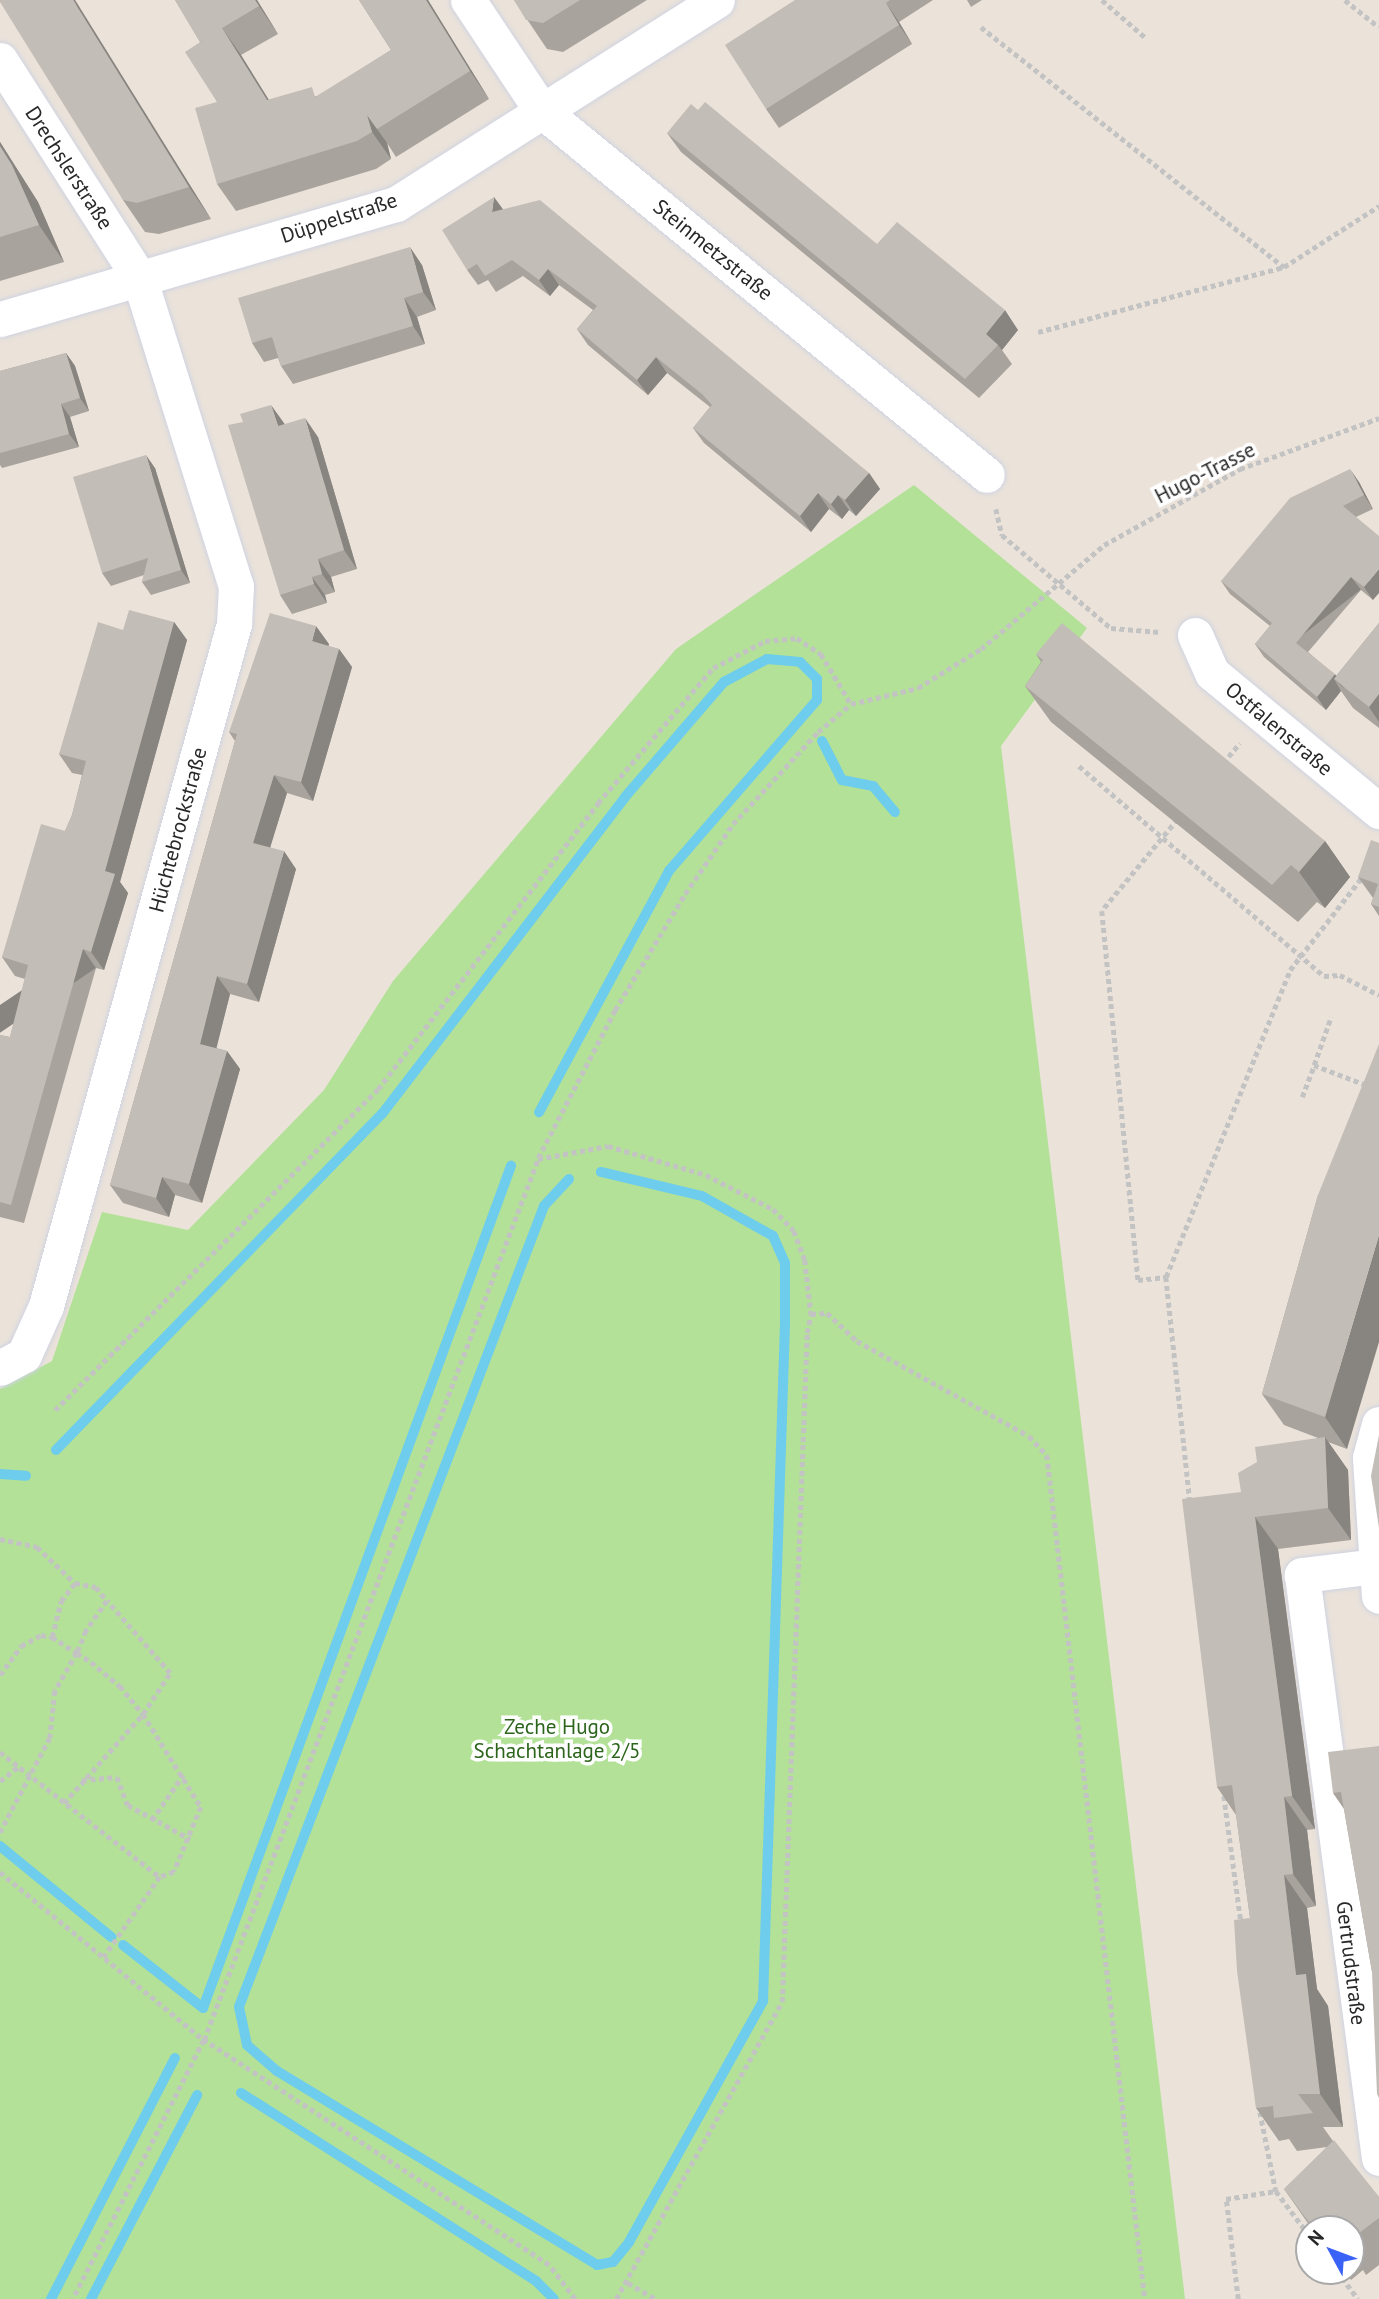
<!DOCTYPE html>
<meta charset="utf-8">
<style>
body{margin:0}
#map{position:relative;width:1379px;height:2299px;overflow:hidden;background:#ebe3da;font-family:"PT Sans",sans-serif}
div>[style]{position:absolute}
.green>*{inset:0;background:#b2e197}
.stream>*{height:10px;margin:-5px;padding:0 5px;transform-origin:5px;border-radius:5px;background:#6ecdec}
.path>*{height:4.5px;margin-top:-2.25px;transform-origin:0;background:repeating-linear-gradient(90deg,#c3c3c3 0 5px,transparent 0 8.5px)}
.roads{filter:drop-shadow(0 0 2px #cfd3e1) drop-shadow(0 0 2px #cfd3e1)}
.minor>*{height:35px;margin:-17.5px;padding:0 17.5px;transform-origin:17.5px;border-radius:17.5px;background:#fff}
.wall>*{inset:0;background:#a8a39d}
.shaded-wall>*{inset:0;background:#888480;transform-origin:0 0}
.building>*{inset:0;background:#c3bdb7}
span{translate:-50% -50%;white-space:nowrap;text-align:center;line-height:1.15;-webkit-text-stroke:7px #fff;paint-order:stroke}
.street-label{font-size:21px;color:#282828}
.park-label{font-size:21px;color:#2b641a}
.north{position:absolute;left:1295px;top:2215px;width:70px;height:70px;box-sizing:border-box;background:#fff;border:2px solid #a9a9a9;border-radius:50%;rotate:311deg;font-size:19px;font-weight:700;line-height:28px;text-align:center;color:#282828}
.north::after{content:'';display:block;margin:auto;width:24px;height:32px;background:#3b62f7;clip-path:polygon(50% 0,100% 100%,50% 72%,0 100%)}
</style>
<div id="map">
<div class="green">
<i style="clip-path:polygon(914px 485px,1087px 628px,1001px 746px,1185px 2299px,0 2299px,0 1389px,52px 1361px,102px 1212px,188px 1230px,324px 1090px,393px 981px,676px 649px)"></i>
</div>
<div class="stream">
<i style="left:822px;top:741px;width:44px;rotate:62.9deg"></i>
<i style="left:842px;top:780px;width:32px;rotate:11deg"></i>
<i style="left:873px;top:786px;width:34px;rotate:50deg"></i>
<i style="left:569px;top:1179px;width:37px;rotate:133deg"></i>
<i style="left:544px;top:1206px;width:857px;rotate:110.85deg"></i>
<i style="left:239px;top:2007px;width:39px;rotate:78deg"></i>
<i style="left:247px;top:2045px;width:40px;rotate:41deg"></i>
<i style="left:277px;top:2071px;width:374px;rotate:31.2deg"></i>
<i style="left:597px;top:2265px;width:16px;rotate:-11deg"></i>
<i style="left:613px;top:2262px;width:26px;rotate:-51deg"></i>
<i style="left:629px;top:2242px;width:276px;rotate:-60.9deg"></i>
<i style="left:763px;top:2001px;width:679px;rotate:-88.14deg"></i>
<i style="left:785px;top:1322px;width:59px;rotate:-90deg"></i>
<i style="left:785px;top:1263px;width:30px;rotate:-114deg"></i>
<i style="left:773px;top:1236px;width:81px;rotate:-150.6deg"></i>
<i style="left:702px;top:1196px;width:104px;rotate:-166.6deg"></i>
<i style="left:56px;top:1450px;width:468px;rotate:-45.9deg"></i>
<i style="left:382px;top:1114px;width:399px;rotate:-52.5deg"></i>
<i style="left:625px;top:797px;width:152px;rotate:-49.3deg"></i>
<i style="left:724px;top:682px;width:49px;rotate:-28.1deg"></i>
<i style="left:767px;top:659px;width:33px;rotate:5deg"></i>
<i style="left:800px;top:662px;width:24px;rotate:45deg"></i>
<i style="left:817px;top:679px;width:21px;rotate:90deg"></i>
<i style="left:817px;top:700px;width:226px;rotate:130.9deg"></i>
<i style="left:669px;top:871px;width:274px;rotate:118.3deg"></i>
<i style="left:0;top:1474px;width:26px;rotate:4deg"></i>
<i style="left:0;top:1846px;width:144px;rotate:39.3deg"></i>
<i style="left:123px;top:1945px;width:102px;rotate:38.2deg"></i>
<i style="left:203px;top:2008px;width:897px;rotate:-69.91deg"></i>
<i style="left:241px;top:2093px;width:350px;rotate:32.5deg"></i>
<i style="left:536px;top:2281px;width:25px;rotate:45deg"></i>
<i style="left:51px;top:2299px;width:271px;rotate:-62.8deg"></i>
<i style="left:91px;top:2299px;width:230px;rotate:-62.5deg"></i>
</div>
<div class="path">
<i style="left:1102px;top:0;width:58px;rotate:40.8deg"></i>
<i style="left:1345px;top:0;width:43px;rotate:38.5deg"></i>
<i style="left:981px;top:27px;width:387px;rotate:38.4deg"></i>
<i style="left:1038px;top:332px;width:254px;rotate:-14.8deg"></i>
<i style="left:1284px;top:267px;width:113px;rotate:-32.7deg"></i>
<i style="left:996px;top:509px;width:27px;rotate:77deg"></i>
<i style="left:1002px;top:535px;width:143px;rotate:40.5deg"></i>
<i style="left:1111px;top:628px;width:49px;rotate:4.7deg"></i>
<i style="left:1223px;top:763px;width:26px;rotate:-50deg"></i>
<i style="left:1079px;top:766px;width:323px;rotate:40.6deg"></i>
<i style="left:1324px;top:976px;width:16px;rotate:-4deg"></i>
<i style="left:1340px;top:975px;width:44px;rotate:27.1deg"></i>
<i style="left:1178px;top:819px;width:119px;rotate:129.6deg"></i>
<i style="left:1102px;top:911px;width:371px;rotate:84.4deg"></i>
<i style="left:1138px;top:1280px;width:28px;rotate:-6deg"></i>
<i style="left:1166px;top:1277px;width:226px;rotate:83.9deg"></i>
<i style="left:1314px;top:1065px;width:51px;rotate:-70.5deg"></i>
<i style="left:1302px;top:1097px;width:34px;rotate:-69deg"></i>
<i style="left:1314px;top:1065px;width:70px;rotate:21deg"></i>
<i style="left:538px;top:1158px;width:167px;rotate:-62.5deg"></i>
<i style="left:615px;top:1010px;width:135px;rotate:-58.9deg"></i>
<i style="left:685px;top:894px;width:85px;rotate:-55.6deg"></i>
<i style="left:733px;top:824px;width:125px;rotate:-47.3deg"></i>
<i style="left:818px;top:732px;width:43px;rotate:-40.3deg"></i>
<i style="left:851px;top:704px;width:69px;rotate:-13.4deg"></i>
<i style="left:918px;top:688px;width:74px;rotate:-31.8deg"></i>
<i style="left:981px;top:649px;width:161px;rotate:-40.2deg"></i>
<i style="left:1104px;top:545px;width:156px;rotate:-29.2deg"></i>
<i style="left:1240px;top:469px;width:148px;rotate:-20.1deg"></i>
<i style="left:1166px;top:1277px;width:331px;rotate:-68deg"></i>
<i style="left:1290px;top:970px;width:119px;rotate:-52.2deg"></i>
<i style="left:55px;top:1410px;width:455px;rotate:-44.8deg"></i>
<i style="left:378px;top:1089px;width:361px;rotate:-52.4deg"></i>
<i style="left:598px;top:803px;width:177px;rotate:-49.6deg"></i>
<i style="left:713px;top:668px;width:59px;rotate:-27.4deg"></i>
<i style="left:765px;top:641px;width:32px;rotate:-5deg"></i>
<i style="left:797px;top:638px;width:29px;rotate:34deg"></i>
<i style="left:821px;top:654px;width:58px;rotate:59deg"></i>
<i style="left:0;top:1539px;width:38px;rotate:12deg"></i>
<i style="left:37px;top:1547px;width:52px;rotate:43.5deg"></i>
<i style="left:52px;top:1637px;width:37px;rotate:-76deg"></i>
<i style="left:61px;top:1601px;width:23px;rotate:-52deg"></i>
<i style="left:75px;top:1583px;width:21px;rotate:11deg"></i>
<i style="left:96px;top:1587px;width:18px;rotate:52deg"></i>
<i style="left:0;top:1675px;width:36px;rotate:-54deg"></i>
<i style="left:21px;top:1646px;width:23px;rotate:-29deg"></i>
<i style="left:41px;top:1635px;width:11px;rotate:10deg"></i>
<i style="left:52px;top:1637px;width:30px;rotate:33deg"></i>
<i style="left:77px;top:1653px;width:17px;rotate:33deg"></i>
<i style="left:91px;top:1662px;width:38px;rotate:40deg"></i>
<i style="left:120px;top:1686px;width:36px;rotate:51deg"></i>
<i style="left:143px;top:1714px;width:49px;rotate:-56.6deg"></i>
<i style="left:170px;top:1673px;width:96px;rotate:-131.2deg"></i>
<i style="left:107px;top:1601px;width:37px;rotate:125deg"></i>
<i style="left:86px;top:1631px;width:24px;rotate:112deg"></i>
<i style="left:77px;top:1653px;width:44px;rotate:120.1deg"></i>
<i style="left:55px;top:1691px;width:47px;rotate:96.1deg"></i>
<i style="left:50px;top:1738px;width:107px;rotate:117.8deg"></i>
<i style="left:0;top:1752px;width:203px;rotate:38deg"></i>
<i style="left:82px;top:1780px;width:35px;rotate:-5deg"></i>
<i style="left:117px;top:1777px;width:30px;rotate:69deg"></i>
<i style="left:128px;top:1805px;width:71px;rotate:28.7deg"></i>
<i style="left:0;top:1781px;width:24px;rotate:-38deg"></i>
<i style="left:1224px;top:1796px;width:127px;rotate:82.3deg"></i>
<i style="left:64px;top:1803px;width:119px;rotate:-48.4deg"></i>
<i style="left:143px;top:1714px;width:110px;rotate:58.1deg"></i>
<i style="left:201px;top:1807px;width:70px;rotate:112.6deg"></i>
<i style="left:174px;top:1872px;width:15px;rotate:160deg"></i>
<i style="left:160px;top:1877px;width:98px;rotate:125deg"></i>
<i style="left:152px;top:1820px;width:55px;rotate:-55.4deg"></i>
<i style="left:0;top:1872px;width:264px;rotate:39.5deg"></i>
<i style="left:204px;top:2040px;width:290px;rotate:116.8deg"></i>
<i style="left:1260px;top:2112px;width:81px;rotate:78.6deg"></i>
<i style="left:1276px;top:2191px;width:55px;rotate:53.1deg"></i>
<i style="left:1337px;top:2271px;width:35px;rotate:53deg"></i>
<i style="left:628px;top:2283px;width:32px;rotate:30deg"></i>
<i style="left:575px;top:2299px;width:43px;rotate:-127.4deg"></i>
<i style="left:549px;top:2265px;width:412px;rotate:-146.9deg"></i>
<i style="left:204px;top:2040px;width:942px;rotate:-69.24deg"></i>
<i style="left:538px;top:1159px;width:71px;rotate:-10.5deg"></i>
<i style="left:608px;top:1146px;width:102px;rotate:16.5deg"></i>
<i style="left:706px;top:1175px;width:75px;rotate:26.9deg"></i>
<i style="left:773px;top:1209px;width:30px;rotate:46deg"></i>
<i style="left:794px;top:1231px;width:31px;rotate:69deg"></i>
<i style="left:805px;top:1260px;width:54px;rotate:83.7deg"></i>
<i style="left:616px;top:2299px;width:340px;rotate:-60.8deg"></i>
<i style="left:782px;top:2002px;width:669px;rotate:-87.86deg"></i>
<i style="left:807px;top:1333px;width:19px;rotate:-78deg"></i>
<i style="left:811px;top:1314px;width:16px;rotate:-4deg"></i>
<i style="left:827px;top:1313px;width:41px;rotate:43deg"></i>
<i style="left:857px;top:1341px;width:196px;rotate:28.9deg"></i>
<i style="left:1029px;top:1436px;width:26px;rotate:47deg"></i>
<i style="left:1047px;top:1455px;width:850px;rotate:83.38deg"></i>
<i style="left:1238px;top:2299px;width:101px;rotate:-96.8deg"></i>
<i style="left:1226px;top:2199px;width:51px;rotate:-9.1deg"></i>
</div>
<div class="roads">
<div class="minor">
<i style="left:468px;top:0;width:132px;rotate:56.4deg"></i>
<i style="left:541px;top:110px;width:576px;rotate:39.3deg"></i>
<i style="left:0;top:60px;width:258px;rotate:57.4deg"></i>
<i style="left:139px;top:277px;width:324px;rotate:72.6deg"></i>
<i style="left:236px;top:586px;width:38px;rotate:93deg"></i>
<i style="left:234px;top:624px;width:707px;rotate:105.41deg"></i>
<i style="left:46px;top:1306px;width:54px;rotate:114.2deg"></i>
<i style="left:24px;top:1355px;width:27px;rotate:152deg"></i>
<i style="left:0;top:319px;width:412px;rotate:-16.2deg"></i>
<i style="left:396px;top:204px;width:380px;rotate:-32.4deg"></i>
<i style="left:1195px;top:635px;width:42px;rotate:65.9deg"></i>
<i style="left:1212px;top:673px;width:217px;rotate:39.6deg"></i>
<i style="left:1379px;top:1424px;width:35px;rotate:105deg"></i>
<i style="left:1370px;top:1458px;width:138px;rotate:86.3deg"></i>
<i style="left:1376px;top:1566px;width:75px;rotate:173.1deg"></i>
<i style="left:1302px;top:1575px;width:588px;rotate:82.48deg"></i>
</div>
</div>
<div class="wall">
<i style="clip-path:polygon(75px 0,211px 219px,159px 234px,145px 232px,123px 200px)"></i>
<i style="clip-path:polygon(175px 0,257px 0,278px 34px,241px 55px,269px 100px,318px 96px,391px 50px,359px 0,428px 0,489px 99px,396px 157px,387px 143px,391px 159px,376px 169px,236px 211px,217px 184px,217px 102px,200px 42px)"></i>
<i style="clip-path:polygon(514px 0,647px 0,563px 52px,547px 49px)"></i>
<i style="clip-path:polygon(795px 0,933px 0,899px 22px,912px 44px,779px 128px,766px 109px)"></i>
<i style="clip-path:polygon(967px 0,982px 0,971px 7px)"></i>
<i style="clip-path:polygon(667px 133px,877px 244px,1018px 330px,1002px 350px,1012px 364px,979px 398px,681px 152px)"></i>
<i style="clip-path:polygon(0 142px,38px 202px,64px 262px,0 281px)"></i>
<i style="clip-path:polygon(503px 210px,869px 473px,880px 489px,856px 516px,849px 510px,842px 519px,829px 509px,811px 532px,704px 443px,693px 428px,710px 407px,667px 373px,648px 395px,588px 345px,577px 329px,593px 310px,559px 285px,550px 296px,523px 276px,496px 292px,488px 280px,478px 285px,467px 270px)"></i>
<i style="clip-path:polygon(422px 265px,436px 310px,417px 317px,425px 344px,293px 384px,281px 366px,278px 358px,264px 362px,252px 343px)"></i>
<i style="clip-path:polygon(66px 353px,75px 366px,89px 411px,70px 417px,79px 447px,2px 468px,0 465px,0 371px)"></i>
<i style="clip-path:polygon(284px 423px,285px 425px,318px 437px,357px 569px,331px 577px,335px 592px,325px 595px,327px 603px,292px 614px,280px 595px)"></i>
<i style="clip-path:polygon(155px 468px,190px 583px,151px 595px,142px 582px,144px 575px,111px 586px,102px 573px)"></i>
<i style="clip-path:polygon(1359px 482px,1373px 509px,1356px 517px,1373px 600px,1361px 590px,1308px 652px,1336px 676px,1379px 623px,1379px 728px,1353px 708px,1341px 691px,1326px 710px,1264px 657px,1255px 644px,1270px 626px,1230px 594px,1221px 581px)"></i>
<i style="clip-path:polygon(174px 622px,187px 640px,120px 882px,128px 893px,104px 970px,96px 968px,24px 1223px,0 1217px,0 1035px,10px 1037px,25px 979px,15px 976px,2px 957px,65px 831px,72px 815px,82px 775px,72px 773px,59px 754px,123px 630px)"></i>
<i style="clip-path:polygon(329px 644px,328px 646px,339px 649px,352px 667px,313px 801px,287px 793px,270px 847px,296px 869px,259px 1002px,230px 994px,216px 1048px,227px 1051px,240px 1069px,202px 1203px,175px 1195px,169px 1217px,123px 1203px,110px 1185px,235px 741px,229px 732px)"></i>
<i style="clip-path:polygon(1036px 654px,1325px 841px,1350px 877px,1325px 908px,1317px 902px,1298px 922px,1051px 722px,1025px 686px,1041px 662px)"></i>
<i style="clip-path:polygon(1379px 843px,1379px 916px,1371px 904px,1373px 898px,1358px 877px)"></i>
<i style="clip-path:polygon(1318px 1195px,1347px 1449px,1328px 1442px,1348px 1470px,1351px 1540px,1278px 1549px,1315px 1829px,1307px 1830px,1316px 1906px,1307px 1908px,1317px 1989px,1328px 2006px,1343px 2127px,1323px 2127px,1333px 2141px,1379px 2197px,1379px 2265px,1366px 2275px,1363px 2270px,1351px 2280px,1345px 2271px,1351px 2271px,1351px 2229px,1312px 2229px,1284px 2189px,1327px 2147px,1297px 2151px,1289px 2139px,1279px 2141px,1256px 2108px,1250px 1918px,1236px 1815px,1217px 1787px,1241px 1492px,1318px 1438px,1284px 1425px,1262px 1394px)"></i>
<i style="clip-path:polygon(1379px 1746px,1372px 1972px,1344px 1809px,1333px 1793px)"></i>
</div>
<div class="shaded-wall">
<i style="clip-path:polygon(73px 0,75px 0,211px 219px,189px 187px)"></i>
<i style="clip-path:polygon(255px 0,257px 0,278px 34px,259px 6px)"></i>
<i style="clip-path:polygon(426px 0,428px 0,489px 99px,470px 71px)"></i>
<i style="clip-path:polygon(886px 3px,899px 22px,912px 44px,899px 25px)"></i>
<i style="clip-path:polygon(222px 28px,241px 55px,286px 128px,267px 100px)"></i>
<i style="clip-path:polygon(367px 115px,387px 143px,391px 159px,372px 132px)"></i>
<i style="clip-path:polygon(0 142px,38px 202px,64px 262px,39px 225px,0 146px)"></i>
<i style="clip-path:polygon(494px 197px,505px 212px,492px 212px)"></i>
<i style="clip-path:polygon(410px 247px,422px 265px,436px 310px,423px 292px)"></i>
<i style="clip-path:polygon(548px 269px,559px 285px,550px 296px,539px 280px)"></i>
<i style="clip-path:polygon(404px 298px,417px 317px,425px 344px,413px 326px)"></i>
<i style="clip-path:polygon(1005px 310px,1018px 330px,1002px 350px,998px 345px,986px 334px)"></i>
<i style="clip-path:polygon(66px 353px,75px 366px,89px 411px,80px 398px)"></i>
<i style="clip-path:polygon(656px 357px,667px 373px,648px 395px,637px 380px)"></i>
<i style="clip-path:polygon(61px 404px,70px 417px,79px 447px,69px 434px)"></i>
<i style="clip-path:polygon(271px 405px,284px 423px,291px 445px,278px 426px)"></i>
<i style="clip-path:polygon(305px 418px,318px 437px,357px 569px,344px 550px)"></i>
<i style="clip-path:polygon(146px 455px,155px 468px,190px 583px,181px 570px)"></i>
<i style="clip-path:polygon(1350px 469px,1359px 482px,1373px 509px,1364px 495px)"></i>
<i style="clip-path:polygon(869px 473px,880px 489px,856px 516px,845px 500px)"></i>
<i style="clip-path:polygon(818px 493px,829px 509px,811px 532px,800px 516px)"></i>
<i style="clip-path:polygon(838px 495px,849px 510px,842px 519px,831px 504px)"></i>
<i style="clip-path:polygon(318px 559px,331px 577px,335px 592px,322px 574px)"></i>
<i style="clip-path:polygon(1379px 569px,1379px 593px,1373px 600px,1364px 587px)"></i>
<i style="clip-path:polygon(312px 577px,325px 595px,327px 603px,314px 584px)"></i>
<i style="left:1351px;top:577px;width:16px;height:86px;rotate:52deg"></i>
<i style="clip-path:polygon(174px 622px,187px 640px,120px 882px,128px 893px,104px 970px,91px 952px,105px 871px)"></i>
<i style="clip-path:polygon(316px 626px,329px 644px,325px 659px,312px 641px)"></i>
<i style="clip-path:polygon(339px 649px,352px 667px,313px 801px,301px 782px)"></i>
<i style="clip-path:polygon(1335px 674px,1344px 688px,1334px 679px,1341px 691px,1326px 710px,1317px 697px)"></i>
<i style="clip-path:polygon(1379px 694px,1379px 722px,1369px 707px)"></i>
<i style="clip-path:polygon(274px 775px,287px 793px,266px 861px,253px 843px)"></i>
<i style="clip-path:polygon(1325px 841px,1350px 877px,1325px 908px,1299px 872px)"></i>
<i style="clip-path:polygon(284px 851px,296px 869px,259px 1002px,247px 984px)"></i>
<i style="left:83px;top:949px;width:23px;height:266px;rotate:56deg"></i>
<i style="clip-path:polygon(217px 976px,230px 994px,213px 1062px,200px 1044px)"></i>
<i style="clip-path:polygon(227px 1051px,240px 1069px,202px 1203px,189px 1184px)"></i>
<i style="clip-path:polygon(162px 1177px,175px 1195px,169px 1217px,156px 1198px)"></i>
<i style="clip-path:polygon(1379px 1235px,1379px 1342px,1347px 1449px,1325px 1417px)"></i>
<i style="clip-path:polygon(1325px 1437px,1348px 1470px,1351px 1540px,1328px 1508px)"></i>
<i style="clip-path:polygon(1255px 1517px,1278px 1549px,1315px 1829px,1292px 1796px)"></i>
<i style="clip-path:polygon(1284px 1797px,1307px 1830px,1316px 1906px,1293px 1874px)"></i>
<i style="clip-path:polygon(1284px 1875px,1307px 1908px,1317px 1989px,1328px 2006px,1343px 2127px,1320px 2094px,1296px 1975px)"></i>
</div>
<div class="building">
<i style="clip-path:polygon(0 0,73px 0,189px 187px,137px 203px,123px 200px,0 2px)"></i>
<i style="clip-path:polygon(175px 0,255px 0,259px 6px,222px 28px,267px 100px,312px 87px,315px 97px,391px 50px,359px 0,426px 0,470px 71px,377px 129px,367px 115px,372px 132px,357px 141px,217px 184px,195px 108px,217px 102px,185px 52px,211px 35px,200px 42px)"></i>
<i style="clip-path:polygon(514px 0,580px 0,543px 23px,526px 20px)"></i>
<i style="clip-path:polygon(795px 0,890px 0,886px 3px,899px 25px,766px 109px,725px 45px)"></i>
<i style="clip-path:polygon(705px 102px,877px 244px,897px 222px,1005px 310px,986px 334px,998px 345px,965px 379px,667px 133px,691px 104px,698px 110px)"></i>
<i style="clip-path:polygon(0 146px,12px 165px,39px 225px,0 237px)"></i>
<i style="clip-path:polygon(494px 197px,492px 212px,540px 200px,869px 473px,845px 500px,838px 495px,831px 504px,818px 493px,800px 516px,693px 428px,712px 405px,702px 394px,656px 357px,637px 380px,577px 329px,597px 306px,548px 269px,539px 280px,512px 260px,485px 276px,477px 264px,467px 270px,442px 230px)"></i>
<i style="clip-path:polygon(410px 247px,423px 292px,404px 298px,413px 326px,281px 366px,272px 337px,252px 343px,238px 298px)"></i>
<i style="clip-path:polygon(66px 353px,80px 398px,61px 404px,69px 434px,0 453px,0 371px)"></i>
<i style="clip-path:polygon(271px 405px,278px 426px,305px 418px,344px 550px,318px 559px,322px 574px,312px 577px,314px 584px,280px 595px,228px 425px,243px 422px,240px 414px)"></i>
<i style="clip-path:polygon(146px 455px,181px 570px,142px 582px,148px 558px,102px 573px,73px 477px)"></i>
<i style="clip-path:polygon(1350px 469px,1364px 495px,1343px 506px,1379px 536px,1379px 569px,1364px 587px,1351px 577px,1296px 643px,1335px 674px,1317px 697px,1255px 644px,1272px 623px,1221px 581px,1290px 498px)"></i>
<i style="clip-path:polygon(129px 610px,174px 622px,105px 871px,115px 874px,91px 952px,83px 949px,11px 1205px,0 1202px,0 1035px,10px 1037px,28px 965px,2px 957px,41px 824px,65px 831px,72px 815px,86px 761px,59px 754px,98px 622px,123px 630px)"></i>
<i style="clip-path:polygon(270px 613px,316px 626px,312px 641px,339px 649px,301px 782px,274px 775px,253px 843px,284px 851px,247px 984px,217px 976px,200px 1044px,227px 1051px,189px 1184px,162px 1177px,156px 1198px,110px 1185px,237px 734px,229px 732px)"></i>
<i style="clip-path:polygon(1062px 623px,1325px 841px,1299px 872px,1291px 865px,1272px 885px,1025px 686px,1043px 660px,1036px 654px)"></i>
<i style="clip-path:polygon(1379px 623px,1379px 694px,1369px 707px,1334px 679px)"></i>
<i style="clip-path:polygon(1371px 840px,1379px 843px,1379px 907px,1371px 904px,1378px 884px,1358px 877px)"></i>
<i style="clip-path:polygon(1379px 1044px,1379px 1235px,1325px 1417px,1262px 1394px,1318px 1195px)"></i>
<i style="clip-path:polygon(1379px 1435px,1379px 1528px,1371px 1476px)"></i>
<i style="clip-path:polygon(1325px 1437px,1328px 1508px,1255px 1517px,1292px 1796px,1284px 1797px,1293px 1874px,1284px 1875px,1296px 1975px,1306px 1974px,1320px 2094px,1298px 2094px,1313px 2113px,1274px 2118px,1273px 2106px,1256px 2108px,1237px 1971px,1234px 1920px,1250px 1918px,1232px 1785px,1217px 1787px,1182px 1499px,1241px 1492px,1238px 1473px,1257px 1462px,1255px 1447px)"></i>
<i style="clip-path:polygon(1379px 1746px,1379px 2098px,1377px 2094px,1372px 1972px,1341px 1792px,1333px 1793px,1328px 1752px)"></i>
<i style="clip-path:polygon(1334px 2140px,1379px 2197px,1379px 2218px,1351px 2239px,1351px 2229px,1314px 2229px,1284px 2189px)"></i>
</div>
<div class="street-label">
<span style="left:69px;top:168px;rotate:57deg">Drechslerstraße</span>
<span style="left:339px;top:218px;rotate:-18deg">Düppelstraße</span>
<span style="left:713px;top:250px;rotate:39deg">Steinmetzstraße</span>
<span style="left:1205px;top:473px;rotate:-27deg">Hugo-Trasse</span>
<span style="left:1279px;top:729px;rotate:40deg">Ostfalenstraße</span>
<span style="left:178px;top:830px;rotate:-75deg">Hüchtebrockstraße</span>
<span style="left:1351px;top:1963px;rotate:83deg">Gertrudstraße</span>
</div>
<div class="park-label">
<span style="left:557px;top:1739px">Zeche Hugo<br>Schachtanlage 2/5</span>
</div>
<div class="north">N</div>
</div>
